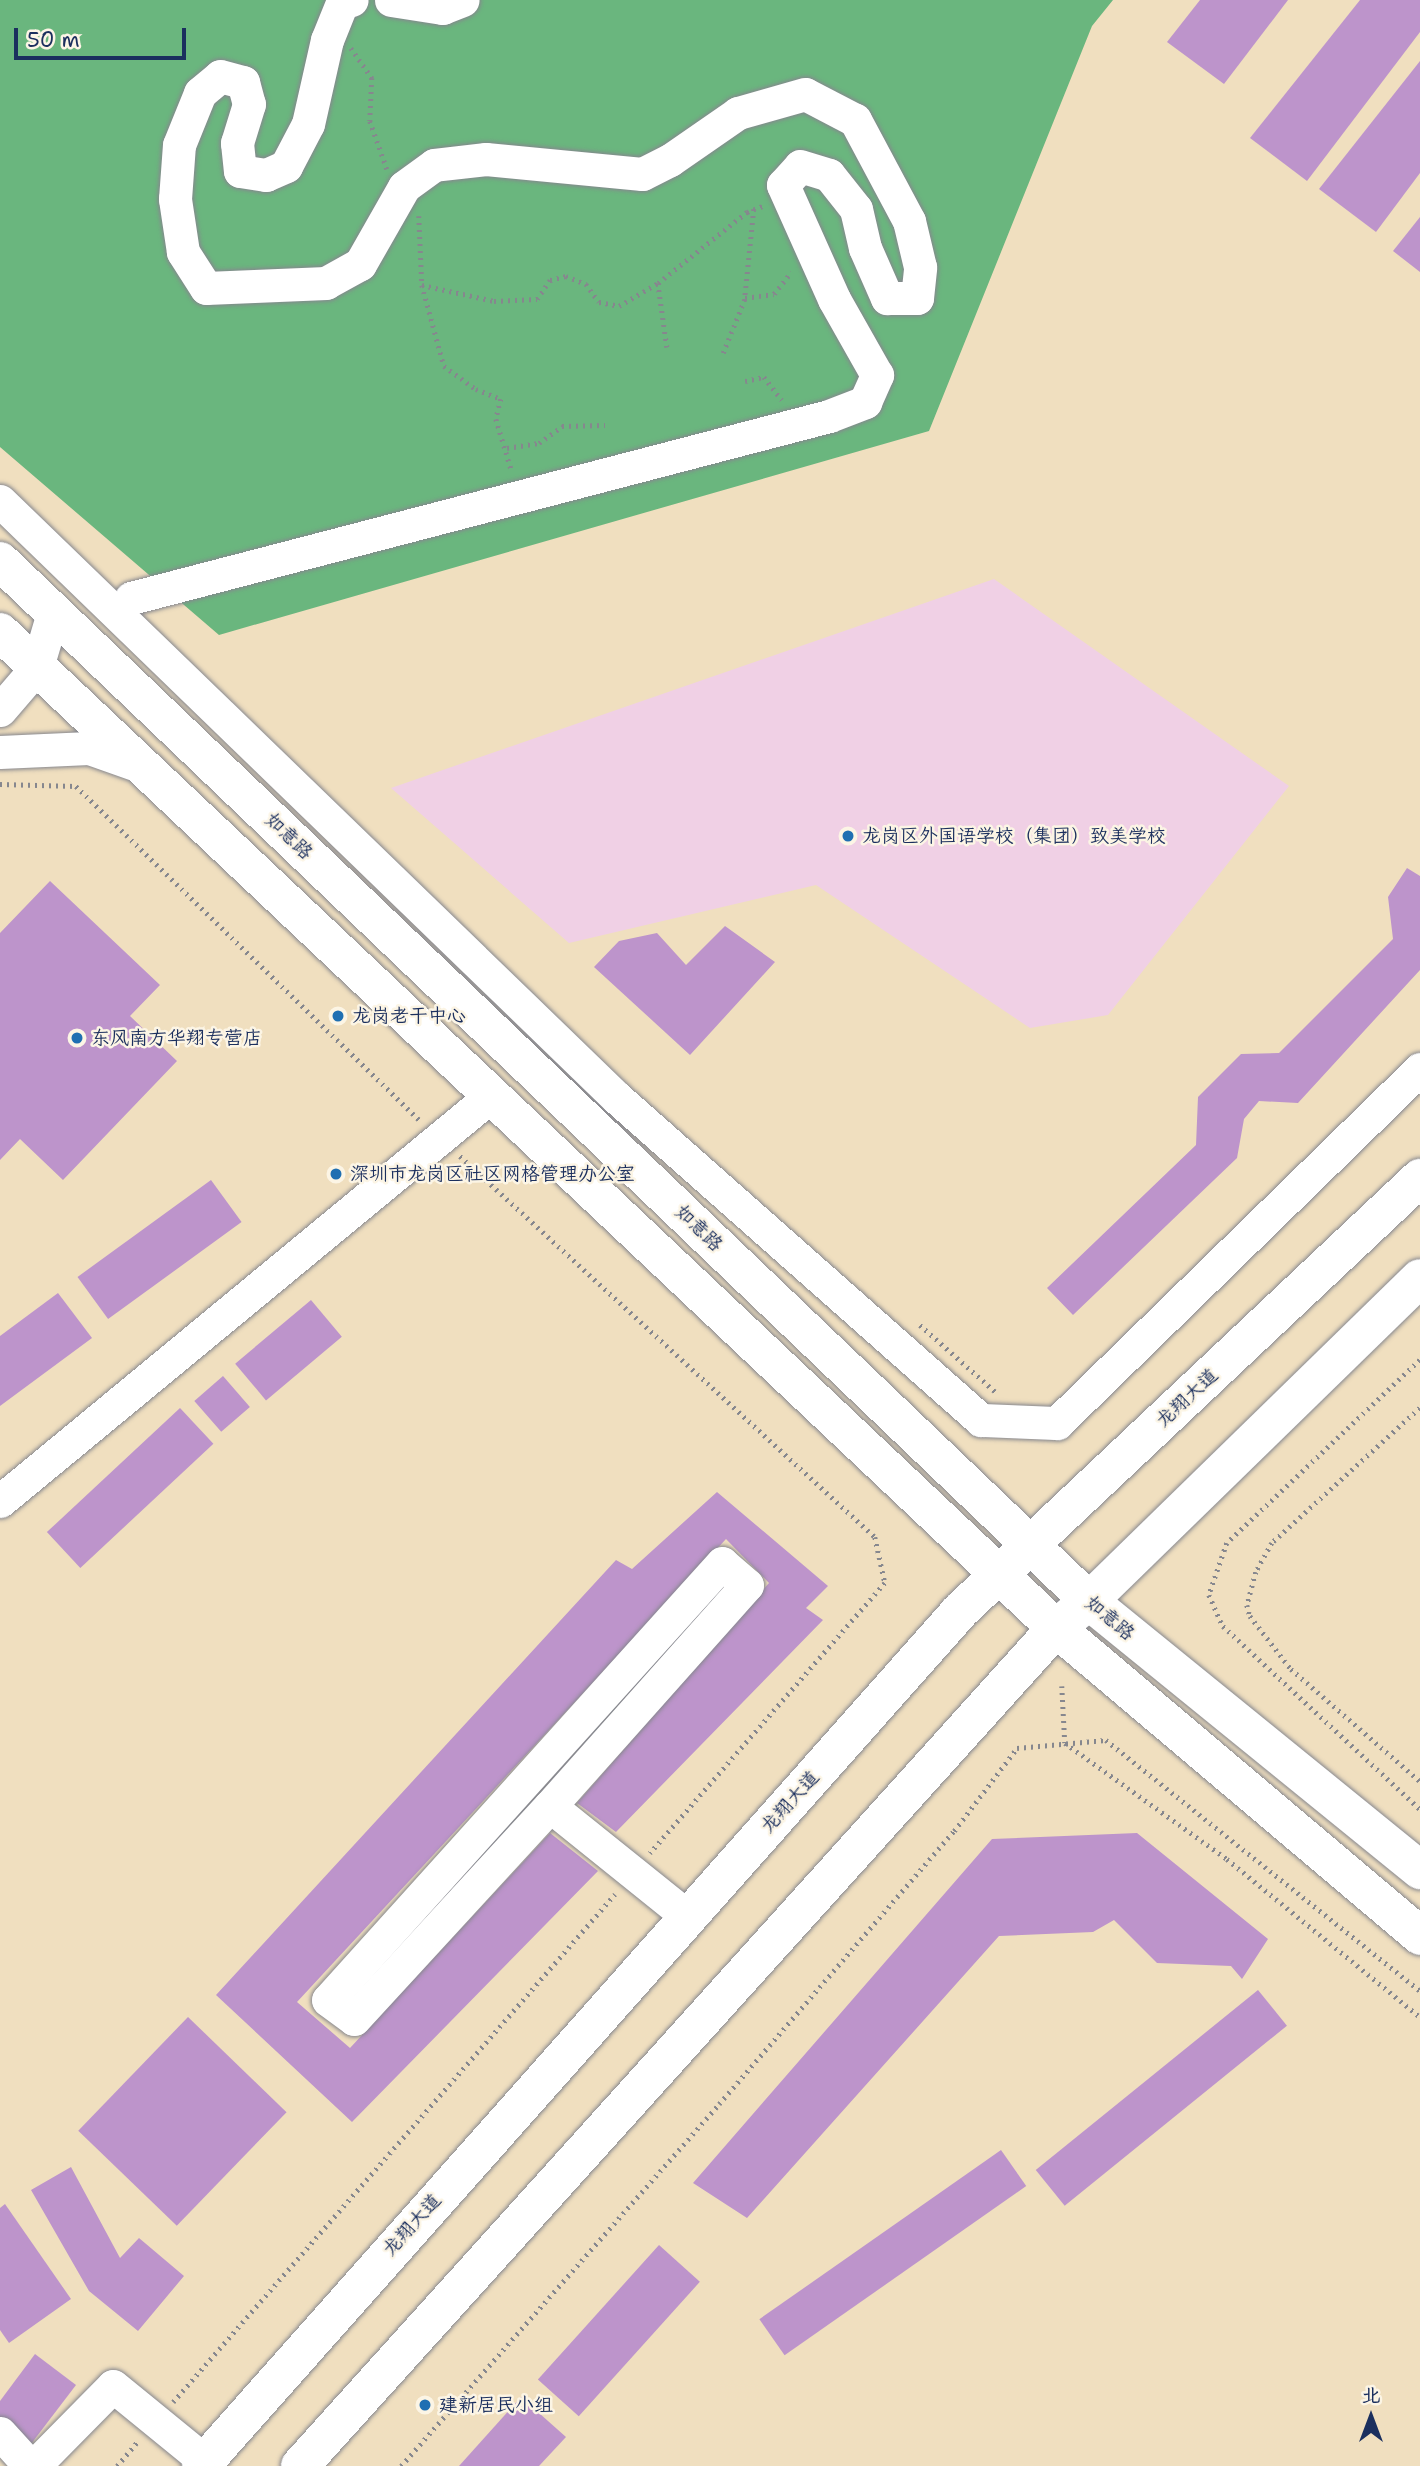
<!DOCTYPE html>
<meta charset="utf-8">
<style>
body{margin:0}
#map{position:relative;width:1420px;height:2466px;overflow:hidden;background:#f0dfbf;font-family:"Shantell Sans","LXGW WenKai TC",sans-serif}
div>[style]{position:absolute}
.built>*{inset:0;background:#f0d0e5}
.forest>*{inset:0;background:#6ab67e}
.building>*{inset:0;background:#bd94cb;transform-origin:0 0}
.path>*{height:4.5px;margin-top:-2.25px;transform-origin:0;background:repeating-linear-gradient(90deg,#86878e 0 2px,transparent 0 7px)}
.roads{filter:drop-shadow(0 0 2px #86878e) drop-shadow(0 0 2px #86878e)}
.minor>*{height:33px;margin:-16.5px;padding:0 16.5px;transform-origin:16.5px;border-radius:16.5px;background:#fff}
.major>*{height:38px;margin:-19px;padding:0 19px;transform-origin:19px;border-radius:19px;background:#fff}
.dots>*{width:19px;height:19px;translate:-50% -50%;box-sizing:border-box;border:4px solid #fcf5e5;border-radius:50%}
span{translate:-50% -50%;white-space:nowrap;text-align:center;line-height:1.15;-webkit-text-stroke:5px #fcf5e5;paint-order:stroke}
.street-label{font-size:19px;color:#1b2f5e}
.poi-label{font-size:19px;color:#1b2f5e}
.left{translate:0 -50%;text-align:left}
.north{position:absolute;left:1336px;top:2382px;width:70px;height:70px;-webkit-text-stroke:5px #fcf5e5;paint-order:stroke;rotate:0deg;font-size:19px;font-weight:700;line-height:28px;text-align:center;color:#1b2f5e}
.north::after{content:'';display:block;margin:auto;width:24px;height:32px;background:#1b2f5e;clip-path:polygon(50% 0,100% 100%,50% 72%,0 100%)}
.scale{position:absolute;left:14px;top:28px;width:172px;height:32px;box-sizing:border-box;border:4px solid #1b2f5e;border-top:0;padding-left:9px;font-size:21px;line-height:24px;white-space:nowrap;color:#1b2f5e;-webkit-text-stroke:5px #fcf5e5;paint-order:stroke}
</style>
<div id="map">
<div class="built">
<i style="clip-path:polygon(994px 579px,1289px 786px,1108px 1015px,1030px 1028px,816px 885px,569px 943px,391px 788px)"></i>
</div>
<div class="forest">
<i style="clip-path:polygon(0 0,1113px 0,1092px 26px,929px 431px,219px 635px,0 447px)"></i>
</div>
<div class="building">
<i style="clip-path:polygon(1200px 0,1288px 0,1224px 84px,1167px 42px)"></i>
<i style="clip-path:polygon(1360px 0,1420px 0,1420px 32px,1307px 181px,1250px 138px)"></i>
<i style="clip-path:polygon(1420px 61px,1420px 173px,1376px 232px,1319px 189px)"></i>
<i style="clip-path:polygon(1420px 217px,1420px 272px,1393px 251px)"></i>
<i style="clip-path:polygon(1407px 868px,1420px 876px,1420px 970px,1298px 1103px,1259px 1101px,1244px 1119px,1237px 1158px,1073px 1315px,1047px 1288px,1196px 1145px,1198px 1097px,1241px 1054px,1279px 1053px,1393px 939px,1388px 897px)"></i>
<i style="clip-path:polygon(50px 881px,160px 985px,130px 1016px,177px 1061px,63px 1180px,20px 1139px,0 1160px,0 933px)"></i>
<i style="clip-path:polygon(725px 926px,775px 962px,690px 1055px,594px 967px,619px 941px,657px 933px,686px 965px)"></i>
<i style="left:211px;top:1180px;width:52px;height:165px;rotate:54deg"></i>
<i style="clip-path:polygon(58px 1293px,92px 1338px,0 1406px,0 1336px)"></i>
<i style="left:311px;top:1300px;width:48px;height:99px;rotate:50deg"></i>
<i style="left:223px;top:1376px;width:41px;height:38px;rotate:49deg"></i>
<i style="left:180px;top:1408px;width:49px;height:182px;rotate:47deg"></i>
<i style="clip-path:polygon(717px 1492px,828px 1586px,806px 1608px,823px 1620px,616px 1832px,577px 1803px,769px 1583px,726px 1539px,297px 2002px,350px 2048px,550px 1833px,598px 1871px,352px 2122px,216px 1995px,616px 1560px,632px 1569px)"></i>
<i style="clip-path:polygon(1137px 1833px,1268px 1939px,1242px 1979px,1231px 1966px,1157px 1963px,1114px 1920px,1093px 1932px,999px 1936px,747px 2218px,693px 2183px,992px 1839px)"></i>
<i style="left:1258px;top:1990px;width:46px;height:286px;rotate:51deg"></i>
<i style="left:188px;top:2017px;width:137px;height:158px;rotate:44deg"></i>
<i style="left:1001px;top:2150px;width:44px;height:295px;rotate:55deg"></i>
<i style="clip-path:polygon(71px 2167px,120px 2258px,139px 2238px,184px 2276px,138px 2331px,89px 2291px,31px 2190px)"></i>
<i style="clip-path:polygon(5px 2204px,71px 2299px,9px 2343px,0 2330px,0 2208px)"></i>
<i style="left:659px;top:2245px;width:55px;height:181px;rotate:42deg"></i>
<i style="clip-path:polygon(35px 2354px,76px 2385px,31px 2444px,0 2421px,0 2401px)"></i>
<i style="clip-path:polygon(521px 2397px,566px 2437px,539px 2466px,459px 2466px)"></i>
</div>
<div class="path">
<i style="left:351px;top:48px;width:37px;rotate:55deg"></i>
<i style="left:372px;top:78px;width:43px;rotate:92.7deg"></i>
<i style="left:370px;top:121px;width:51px;rotate:70.5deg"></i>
<i style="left:754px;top:209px;width:89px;rotate:95.8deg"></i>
<i style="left:745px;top:298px;width:29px;rotate:-8deg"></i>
<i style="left:774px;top:294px;width:28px;rotate:-52deg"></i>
<i style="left:419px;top:216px;width:69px;rotate:87.5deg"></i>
<i style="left:422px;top:285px;width:84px;rotate:74.8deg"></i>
<i style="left:444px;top:366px;width:39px;rotate:36deg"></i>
<i style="left:476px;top:389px;width:27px;rotate:22deg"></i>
<i style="left:501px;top:399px;width:21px;rotate:104deg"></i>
<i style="left:496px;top:419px;width:55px;rotate:73.2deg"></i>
<i style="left:658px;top:283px;width:114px;rotate:-38.6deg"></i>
<i style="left:747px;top:212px;width:17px;rotate:-21deg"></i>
<i style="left:422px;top:285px;width:74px;rotate:12.5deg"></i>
<i style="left:494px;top:301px;width:43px;rotate:-2.7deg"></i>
<i style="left:537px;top:299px;width:23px;rotate:-56deg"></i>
<i style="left:550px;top:280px;width:16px;rotate:-14deg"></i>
<i style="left:566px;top:276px;width:22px;rotate:22deg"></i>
<i style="left:586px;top:284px;width:22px;rotate:54deg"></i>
<i style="left:599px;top:302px;width:20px;rotate:11deg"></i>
<i style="left:619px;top:306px;width:45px;rotate:-30.5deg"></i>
<i style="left:658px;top:283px;width:65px;rotate:82deg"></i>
<i style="left:723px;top:353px;width:59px;rotate:-68.2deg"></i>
<i style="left:745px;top:381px;width:19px;rotate:-12deg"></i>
<i style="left:764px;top:377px;width:29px;rotate:52deg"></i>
<i style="left:507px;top:448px;width:32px;rotate:-9deg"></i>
<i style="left:539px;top:443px;width:29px;rotate:-36deg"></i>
<i style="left:562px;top:426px;width:43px;rotate:-1.3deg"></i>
<i style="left:0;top:784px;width:76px;rotate:1.5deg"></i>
<i style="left:76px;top:786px;width:479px;rotate:44.2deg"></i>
<i style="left:460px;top:1156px;width:563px;rotate:42.55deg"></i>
<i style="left:875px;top:1537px;width:47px;rotate:77.7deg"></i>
<i style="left:885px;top:1583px;width:358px;rotate:131deg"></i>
<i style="left:920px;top:1325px;width:104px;rotate:41.5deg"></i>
<i style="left:1420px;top:1360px;width:266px;rotate:136.5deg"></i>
<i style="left:1227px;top:1543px;width:55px;rotate:109.1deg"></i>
<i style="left:1209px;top:1595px;width:34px;rotate:66deg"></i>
<i style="left:1223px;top:1626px;width:269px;rotate:42.9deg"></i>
<i style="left:1420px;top:1408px;width:200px;rotate:137.6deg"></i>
<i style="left:1272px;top:1543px;width:33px;rotate:119deg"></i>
<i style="left:1256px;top:1572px;width:34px;rotate:105deg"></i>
<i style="left:1247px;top:1605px;width:11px;rotate:75deg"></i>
<i style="left:1250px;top:1616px;width:67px;rotate:52.3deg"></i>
<i style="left:1291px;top:1669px;width:171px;rotate:41deg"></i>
<i style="left:1062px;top:1686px;width:57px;rotate:87deg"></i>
<i style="left:1065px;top:1743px;width:199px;rotate:35.6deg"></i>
<i style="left:1227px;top:1859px;width:249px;rotate:39.3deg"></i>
<i style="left:173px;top:2402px;width:673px;rotate:-48.97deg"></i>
<i style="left:117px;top:2466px;width:34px;rotate:-50deg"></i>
<i style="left:401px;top:2466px;width:482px;rotate:-48.7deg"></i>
<i style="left:719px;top:2104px;width:360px;rotate:-49.3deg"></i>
<i style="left:954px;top:1831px;width:104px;rotate:-52.8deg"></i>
<i style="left:1017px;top:1748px;width:89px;rotate:-5.1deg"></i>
<i style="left:1106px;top:1740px;width:402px;rotate:38.6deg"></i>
</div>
<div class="roads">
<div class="minor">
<i style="left:391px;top:0;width:52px;rotate:8.9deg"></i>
<i style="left:442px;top:8px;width:22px;rotate:-21deg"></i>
<i style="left:0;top:501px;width:859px;rotate:44.06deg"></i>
<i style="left:617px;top:1098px;width:486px;rotate:41.5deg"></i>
<i style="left:981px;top:1420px;width:76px;rotate:2.3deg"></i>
<i style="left:1057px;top:1423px;width:507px;rotate:-44.28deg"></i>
<i style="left:131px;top:598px;width:721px;rotate:-14.61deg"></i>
<i style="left:829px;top:416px;width:39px;rotate:-21deg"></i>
<i style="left:865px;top:402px;width:30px;rotate:-66deg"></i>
<i style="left:877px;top:375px;width:87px;rotate:-119.5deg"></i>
<i style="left:834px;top:299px;width:125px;rotate:-114.1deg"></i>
<i style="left:783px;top:185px;width:25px;rotate:-48deg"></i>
<i style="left:800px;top:166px;width:30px;rotate:17deg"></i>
<i style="left:829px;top:175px;width:43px;rotate:51.5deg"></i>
<i style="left:856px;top:209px;width:40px;rotate:77deg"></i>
<i style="left:865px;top:248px;width:55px;rotate:66.3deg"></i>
<i style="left:887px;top:298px;width:30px"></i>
<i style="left:917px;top:298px;width:31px;rotate:-84deg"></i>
<i style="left:920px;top:267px;width:47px;rotate:-103.4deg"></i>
<i style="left:909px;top:221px;width:115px;rotate:-118.1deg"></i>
<i style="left:855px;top:120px;width:56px;rotate:-152.5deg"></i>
<i style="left:805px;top:94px;width:70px;rotate:164.2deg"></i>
<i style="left:738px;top:113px;width:83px;rotate:145.3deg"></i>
<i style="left:670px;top:160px;width:31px;rotate:153deg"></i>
<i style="left:642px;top:174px;width:157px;rotate:-174.5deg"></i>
<i style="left:486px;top:159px;width:52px;rotate:173.4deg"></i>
<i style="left:434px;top:165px;width:37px;rotate:144deg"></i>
<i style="left:404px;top:187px;width:89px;rotate:119.7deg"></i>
<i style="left:360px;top:264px;width:39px;rotate:151deg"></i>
<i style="left:326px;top:283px;width:120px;rotate:177.6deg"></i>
<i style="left:206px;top:288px;width:43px;rotate:-122.6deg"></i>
<i style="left:183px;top:252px;width:54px;rotate:-98.6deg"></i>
<i style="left:175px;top:199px;width:54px;rotate:-85.8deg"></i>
<i style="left:179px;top:145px;width:56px;rotate:-68deg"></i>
<i style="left:200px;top:93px;width:26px;rotate:-40deg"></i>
<i style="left:220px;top:76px;width:24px;rotate:15deg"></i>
<i style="left:243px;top:82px;width:23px;rotate:75deg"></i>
<i style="left:249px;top:104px;width:41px;rotate:107.1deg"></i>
<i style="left:237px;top:143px;width:28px;rotate:84deg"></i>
<i style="left:240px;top:171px;width:26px;rotate:9deg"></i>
<i style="left:266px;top:175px;width:22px;rotate:-24deg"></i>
<i style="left:286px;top:166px;width:47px;rotate:-62.4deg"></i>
<i style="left:308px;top:124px;width:86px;rotate:-77.3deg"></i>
<i style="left:327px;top:40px;width:40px;rotate:-68deg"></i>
<i style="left:342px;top:3px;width:10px;rotate:-17deg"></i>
<i style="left:0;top:710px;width:57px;rotate:-49.3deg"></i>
<i style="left:37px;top:667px;width:56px;rotate:-73.5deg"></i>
<i style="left:0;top:752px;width:89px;rotate:-2.6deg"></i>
<i style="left:89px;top:748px;width:51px;rotate:19.5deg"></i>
<i style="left:0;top:1501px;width:638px;rotate:-39.53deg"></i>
<i style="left:550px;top:1806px;width:296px;rotate:-48.3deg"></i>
<i style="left:747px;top:1585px;width:33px;rotate:-139deg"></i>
<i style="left:722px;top:1563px;width:588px;rotate:132.04deg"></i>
<i style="left:328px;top:2000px;width:32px;rotate:36deg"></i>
<i style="left:354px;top:2019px;width:289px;rotate:-47.4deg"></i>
<i style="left:550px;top:1806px;width:177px;rotate:38.8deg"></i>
<i style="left:0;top:2433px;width:45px;rotate:47.7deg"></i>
<i style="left:34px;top:2466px;width:112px;rotate:-45.4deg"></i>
<i style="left:113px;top:2386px;width:119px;rotate:39.2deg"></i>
</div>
<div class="major">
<i style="left:0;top:561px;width:1506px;rotate:43.68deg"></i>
<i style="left:1089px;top:1601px;width:427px;rotate:39.1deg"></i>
<i style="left:0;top:632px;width:1452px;rotate:43.33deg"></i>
<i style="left:1056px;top:1628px;width:477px;rotate:40.2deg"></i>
<i style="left:201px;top:2466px;width:1143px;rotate:-48.4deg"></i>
<i style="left:960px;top:1611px;width:632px;rotate:-43.27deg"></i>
<i style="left:300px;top:2466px;width:1129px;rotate:-47.94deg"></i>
<i style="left:1056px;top:1628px;width:43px;rotate:-39.3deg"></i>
<i style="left:1089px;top:1601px;width:462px;rotate:-44.3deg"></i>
</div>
</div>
<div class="dots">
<i style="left:848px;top:836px;background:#1f6fb2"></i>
<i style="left:338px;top:1016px;background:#1f6fb2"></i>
<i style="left:77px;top:1038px;background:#1f6fb2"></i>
<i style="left:336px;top:1174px;background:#1f6fb2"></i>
<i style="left:425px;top:2405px;background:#1f6fb2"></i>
</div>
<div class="street-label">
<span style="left:289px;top:836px;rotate:44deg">如意路</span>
<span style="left:699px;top:1228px;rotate:44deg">如意路</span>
<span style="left:1187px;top:1398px;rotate:-43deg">龙翔大道</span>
<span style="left:1110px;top:1618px;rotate:40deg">如意路</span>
<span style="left:790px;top:1802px;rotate:-48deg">龙翔大道</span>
<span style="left:412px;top:2225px;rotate:-48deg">龙翔大道</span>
</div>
<div class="poi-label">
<span class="left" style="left:862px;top:836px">龙岗区外国语学校（集团）致美学校</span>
<span class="left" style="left:352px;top:1016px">龙岗老干中心</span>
<span class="left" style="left:91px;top:1038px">东风南方华翔专营店</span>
<span class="left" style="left:350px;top:1174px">深圳市龙岗区社区网格管理办公室</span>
<span class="left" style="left:439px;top:2405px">建新居民小组</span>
</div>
<div class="north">北</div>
<div class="scale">50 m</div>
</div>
